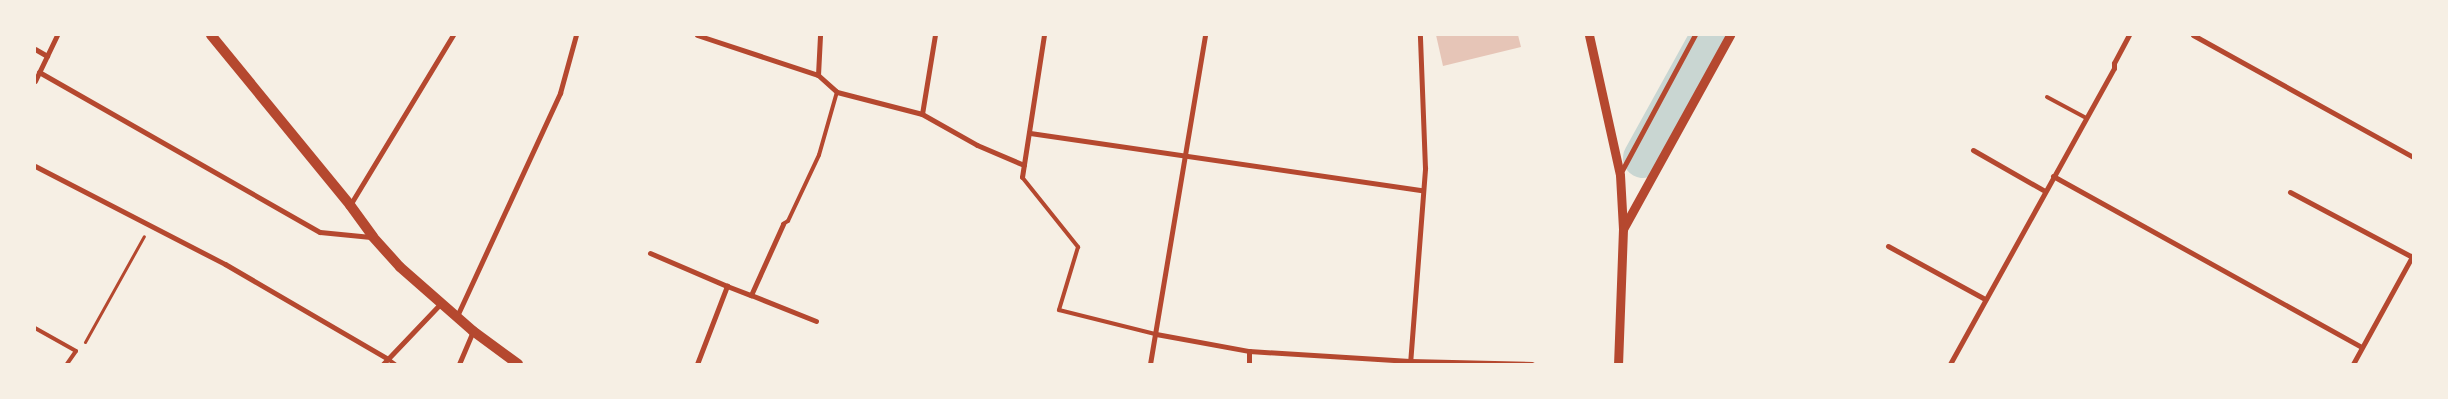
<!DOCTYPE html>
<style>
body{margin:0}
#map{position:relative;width:2448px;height:399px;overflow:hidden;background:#f6efe4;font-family:Helvetica,sans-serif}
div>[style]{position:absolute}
.river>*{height:40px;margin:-20px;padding:0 20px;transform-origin:20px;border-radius:20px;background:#c9d6d2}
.building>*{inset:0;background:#e6c5b7}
.path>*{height:3px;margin:-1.5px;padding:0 1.5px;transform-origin:1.5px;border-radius:1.5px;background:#b5482f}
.service>*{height:4px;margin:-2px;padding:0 2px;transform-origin:2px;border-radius:2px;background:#b5482f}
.minor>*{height:5px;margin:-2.5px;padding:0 2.5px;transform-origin:2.5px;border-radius:2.5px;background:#b5482f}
.tertiary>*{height:9px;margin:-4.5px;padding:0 4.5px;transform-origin:4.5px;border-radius:4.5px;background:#b5482f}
.secondary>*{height:10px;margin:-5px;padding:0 5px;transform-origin:5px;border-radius:5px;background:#b5482f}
span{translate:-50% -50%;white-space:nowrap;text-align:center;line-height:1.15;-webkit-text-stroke:5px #f6efe4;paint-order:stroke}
.frame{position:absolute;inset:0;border:36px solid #f6efe4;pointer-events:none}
</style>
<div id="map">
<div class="river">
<i style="left:1643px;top:158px;width:141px;rotate:-61.1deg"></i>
</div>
<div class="building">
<i style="clip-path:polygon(1436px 35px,1518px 35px,1521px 47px,1443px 66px)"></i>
</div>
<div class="path">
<i style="left:85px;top:342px;width:121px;rotate:-60.9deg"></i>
</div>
<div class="service">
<i style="left:2047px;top:97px;width:44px;rotate:28.3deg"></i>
<i style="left:1022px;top:177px;width:90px;rotate:51.3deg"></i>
<i style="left:1078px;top:247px;width:66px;rotate:106.8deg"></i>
<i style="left:1059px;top:310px;width:99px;rotate:14deg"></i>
<i style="left:783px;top:224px;width:6px;rotate:-31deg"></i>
<i style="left:788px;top:221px;width:73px;rotate:-64.8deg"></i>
<i style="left:819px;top:155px;width:66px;rotate:-74.1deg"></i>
<i style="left:35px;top:328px;width:47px;rotate:29.3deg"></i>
<i style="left:76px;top:351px;width:16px;rotate:125deg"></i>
<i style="left:388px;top:359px;width:9px;rotate:36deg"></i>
</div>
<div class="minor">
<i style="left:697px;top:35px;width:127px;rotate:18.3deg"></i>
<i style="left:818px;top:75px;width:25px;rotate:42deg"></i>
<i style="left:837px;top:92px;width:88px;rotate:14.5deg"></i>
<i style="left:922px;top:114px;width:63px;rotate:29.4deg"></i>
<i style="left:977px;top:145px;width:51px;rotate:23.1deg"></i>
<i style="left:2193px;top:35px;width:252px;rotate:29deg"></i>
<i style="left:35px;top:49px;width:14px;rotate:30deg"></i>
<i style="left:39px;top:72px;width:323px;rotate:29.7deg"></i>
<i style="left:320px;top:232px;width:51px;rotate:5.6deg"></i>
<i style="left:818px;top:75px;width:40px;rotate:-87.1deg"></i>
<i style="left:35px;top:81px;width:51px;rotate:-64.4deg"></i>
<i style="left:922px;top:114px;width:80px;rotate:-80.7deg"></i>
<i style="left:1030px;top:133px;width:396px;rotate:8.3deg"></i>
<i style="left:1973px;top:150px;width:83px;rotate:29.7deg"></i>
<i style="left:35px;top:166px;width:214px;rotate:27.3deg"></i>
<i style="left:225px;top:264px;width:189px;rotate:30.2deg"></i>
<i style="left:1620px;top:174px;width:158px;rotate:-61.7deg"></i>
<i style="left:2053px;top:176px;width:353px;rotate:29deg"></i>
<i style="left:1022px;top:177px;width:144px;rotate:-81.2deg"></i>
<i style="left:2290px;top:192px;width:138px;rotate:28deg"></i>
<i style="left:350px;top:205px;width:199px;rotate:-58.8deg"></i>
<i style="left:1888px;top:246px;width:111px;rotate:28.7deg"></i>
<i style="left:650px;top:253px;width:84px;rotate:23.2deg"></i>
<i style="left:751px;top:295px;width:70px;rotate:21.8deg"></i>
<i style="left:457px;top:316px;width:246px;rotate:-65.2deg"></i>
<i style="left:560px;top:93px;width:60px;rotate:-74.6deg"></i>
<i style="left:1156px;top:334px;width:95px;rotate:10.4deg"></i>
<i style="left:1249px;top:351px;width:161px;rotate:3.6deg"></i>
<i style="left:1410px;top:361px;width:122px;rotate:1.4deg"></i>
<i style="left:383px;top:364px;width:86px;rotate:-46.4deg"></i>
<i style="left:459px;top:364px;width:36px;rotate:-67deg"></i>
<i style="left:697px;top:364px;width:84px;rotate:-69deg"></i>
<i style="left:727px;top:286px;width:26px;rotate:21deg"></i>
<i style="left:751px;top:295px;width:78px;rotate:-65.7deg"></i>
<i style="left:1150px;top:364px;width:334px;rotate:-80.5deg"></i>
<i style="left:1249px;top:364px;width:13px;rotate:-90deg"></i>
<i style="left:1410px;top:364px;width:197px;rotate:-85.6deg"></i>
<i style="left:1425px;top:168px;width:133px;rotate:-92.2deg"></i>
<i style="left:1950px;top:364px;width:338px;rotate:-61deg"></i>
<i style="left:2114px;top:68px;width:5px;rotate:-90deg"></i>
<i style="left:2114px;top:63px;width:32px;rotate:-62deg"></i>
<i style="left:2353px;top:364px;width:124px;rotate:-61.2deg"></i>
</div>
<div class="tertiary">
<i style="left:1589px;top:35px;width:143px;rotate:77.5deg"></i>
<i style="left:1620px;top:175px;width:54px;rotate:86.8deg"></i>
<i style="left:1623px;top:229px;width:135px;rotate:92.1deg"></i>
<i style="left:1623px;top:229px;width:222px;rotate:-61.1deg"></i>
</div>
<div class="secondary">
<i style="left:211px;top:35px;width:220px;rotate:50.7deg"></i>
<i style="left:350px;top:205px;width:39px;rotate:54deg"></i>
<i style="left:373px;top:237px;width:40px;rotate:48deg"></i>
<i style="left:400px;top:267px;width:97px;rotate:41.2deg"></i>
<i style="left:473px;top:331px;width:56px;rotate:36.3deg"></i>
</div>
<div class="frame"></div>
</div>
